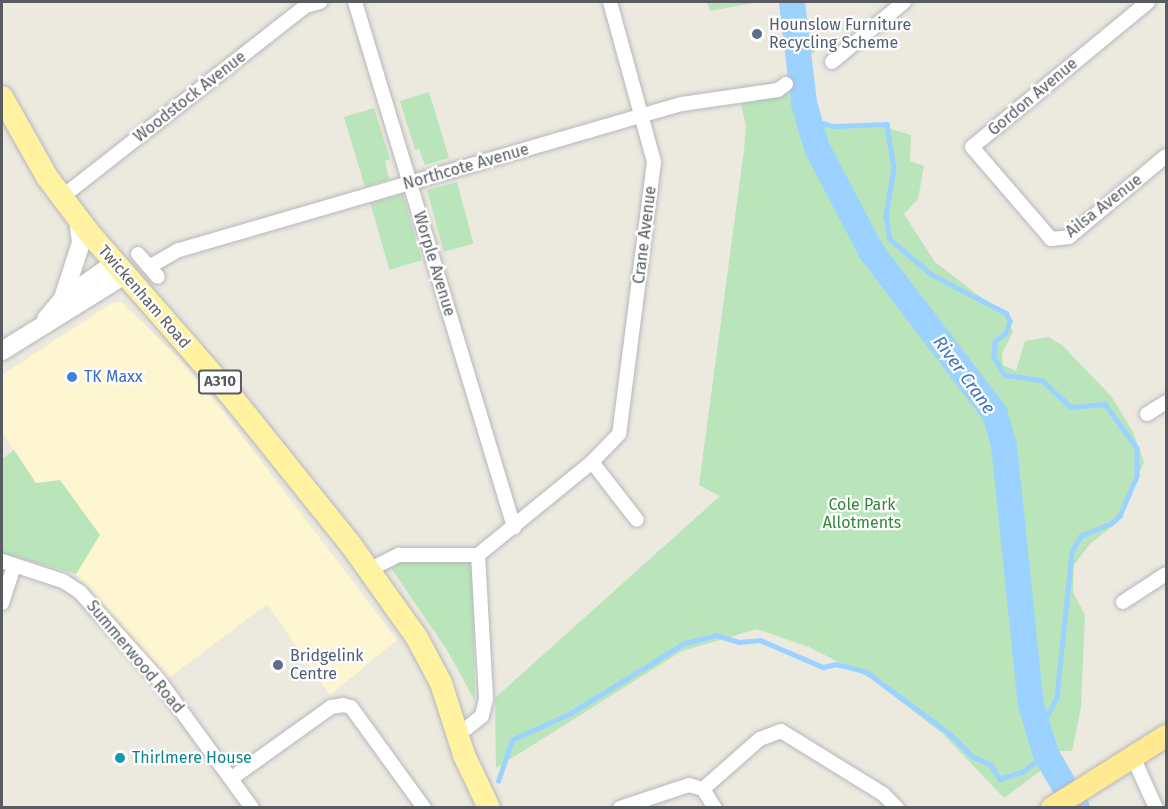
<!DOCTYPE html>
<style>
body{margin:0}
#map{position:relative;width:1168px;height:809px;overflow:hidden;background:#ece9df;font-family:"Fira Sans",sans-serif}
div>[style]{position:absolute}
.commercial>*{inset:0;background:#fef5d1}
.green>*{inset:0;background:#bae5bb;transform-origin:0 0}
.stream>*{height:4.5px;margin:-2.25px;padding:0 2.25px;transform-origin:2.25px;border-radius:2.25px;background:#9cd2ff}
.river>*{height:26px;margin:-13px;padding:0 13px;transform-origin:13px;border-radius:13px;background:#9cd2ff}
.roads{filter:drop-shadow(0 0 2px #b5b7bd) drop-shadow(0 0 2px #b5b7bd)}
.minor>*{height:14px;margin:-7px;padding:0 7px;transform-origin:7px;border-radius:7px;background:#fff}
.tertiary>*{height:18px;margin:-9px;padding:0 9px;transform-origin:9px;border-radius:9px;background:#fff}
.primary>*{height:22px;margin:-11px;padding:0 11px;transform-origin:11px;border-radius:11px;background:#fff2a1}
.trunk>*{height:22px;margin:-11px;padding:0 11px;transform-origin:11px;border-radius:11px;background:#ffea92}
.dots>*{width:16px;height:16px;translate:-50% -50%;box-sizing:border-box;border:3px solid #fff;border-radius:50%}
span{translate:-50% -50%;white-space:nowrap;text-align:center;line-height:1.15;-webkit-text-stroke:4.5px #fff;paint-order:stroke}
.shield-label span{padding:2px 4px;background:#fff;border:2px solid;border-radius:4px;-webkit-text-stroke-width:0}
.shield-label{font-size:15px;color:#585c61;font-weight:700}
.service-label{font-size:16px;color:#4e5e75}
.left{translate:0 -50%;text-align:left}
.street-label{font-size:16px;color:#585c61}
.shop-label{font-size:16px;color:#366cbe}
.park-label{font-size:16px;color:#338538}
.culture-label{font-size:16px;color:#0d838f}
.water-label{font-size:18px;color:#3b77bb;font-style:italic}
.frame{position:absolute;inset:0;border:3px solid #585c61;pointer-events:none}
</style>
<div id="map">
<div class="commercial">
<i style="clip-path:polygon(121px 302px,177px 356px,218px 404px,397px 640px,330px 695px,267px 604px,166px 680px,76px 574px,100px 534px,36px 483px,2px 432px,2px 375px,112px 303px)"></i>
</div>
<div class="green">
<i style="clip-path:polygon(707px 2px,758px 2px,710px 11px)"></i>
<i style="clip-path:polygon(779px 2px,803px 2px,815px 52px,787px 66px)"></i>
<i style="clip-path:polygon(429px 92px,449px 158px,425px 165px,419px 149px,415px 150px,400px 101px)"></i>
<i style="clip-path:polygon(788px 92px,809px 152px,845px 224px,876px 273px,927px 332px,985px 410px,997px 446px,1024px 703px,1027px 601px,1015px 473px,1006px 431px,1007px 414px,879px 247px,825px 146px,818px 126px,835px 128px,872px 123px,911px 135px,910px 161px,924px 166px,918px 199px,904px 214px,935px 262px,1005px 316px,1013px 332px,1002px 353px,1003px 365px,1016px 371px,1025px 341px,1048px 337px,1062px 345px,1112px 397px,1133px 432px,1144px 462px,1119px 521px,1090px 544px,1074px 565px,1073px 592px,1085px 615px,1081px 708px,1072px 751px,1038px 751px,1043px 769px,1004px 798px,943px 734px,870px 678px,809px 647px,757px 629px,682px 651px,496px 768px,495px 698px,720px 496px,699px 485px,744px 150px,746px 126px,741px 104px)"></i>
<i style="clip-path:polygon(374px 108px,390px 159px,385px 161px,389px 179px,365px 187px,344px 117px)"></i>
<i style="left:457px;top:182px;width:64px;height:31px;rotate:75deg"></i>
<i style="left:403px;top:194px;width:69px;height:34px;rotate:74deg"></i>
<i style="clip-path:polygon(14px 450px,36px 483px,60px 480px,100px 535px,76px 574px,2px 553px,2px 459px)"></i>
<i style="clip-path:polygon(403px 558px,472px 561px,475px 701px,447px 650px,391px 568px)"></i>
</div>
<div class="stream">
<i style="left:809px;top:119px;width:26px;rotate:16deg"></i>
<i style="left:834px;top:126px;width:53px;rotate:-2.2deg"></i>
<i style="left:887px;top:124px;width:46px;rotate:81.2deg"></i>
<i style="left:894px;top:169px;width:48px;rotate:99.7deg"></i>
<i style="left:886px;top:216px;width:23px;rotate:80deg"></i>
<i style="left:890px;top:239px;width:54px;rotate:40.5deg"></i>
<i style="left:931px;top:274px;width:85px;rotate:27.5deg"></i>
<i style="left:1006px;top:313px;width:9px;rotate:63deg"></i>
<i style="left:1010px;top:321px;width:13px;rotate:108deg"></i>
<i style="left:1006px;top:333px;width:14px;rotate:141deg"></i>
<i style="left:995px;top:342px;width:15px;rotate:94deg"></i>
<i style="left:994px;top:357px;width:21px;rotate:59deg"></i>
<i style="left:1005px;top:375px;width:37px;rotate:8deg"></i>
<i style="left:1042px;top:380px;width:40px;rotate:43deg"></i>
<i style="left:1071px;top:407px;width:34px;rotate:-5deg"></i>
<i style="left:1105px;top:404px;width:54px;rotate:54deg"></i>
<i style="left:1137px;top:448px;width:28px;rotate:90deg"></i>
<i style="left:1137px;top:476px;width:43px;rotate:113deg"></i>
<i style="left:1120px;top:516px;width:12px;rotate:138deg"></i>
<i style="left:1111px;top:524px;width:32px;rotate:158deg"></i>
<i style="left:1081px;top:536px;width:18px;rotate:119deg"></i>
<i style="left:1072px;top:552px;width:147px;rotate:95.9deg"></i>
<i style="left:1057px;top:698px;width:38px;rotate:118deg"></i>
<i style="left:498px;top:781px;width:43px;rotate:-71.1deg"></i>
<i style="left:512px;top:740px;width:65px;rotate:-24.6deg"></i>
<i style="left:571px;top:713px;width:134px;rotate:-31.6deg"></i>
<i style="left:685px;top:643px;width:32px;rotate:-14deg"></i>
<i style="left:716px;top:635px;width:24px;rotate:17deg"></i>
<i style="left:739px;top:642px;width:21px;rotate:-5deg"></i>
<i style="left:760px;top:640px;width:69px;rotate:23.2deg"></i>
<i style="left:823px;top:667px;width:13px;rotate:-13deg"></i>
<i style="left:836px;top:664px;width:30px;rotate:14deg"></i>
<i style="left:865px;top:671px;width:104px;rotate:36.4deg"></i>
<i style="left:949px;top:733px;width:33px;rotate:45deg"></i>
<i style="left:972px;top:756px;width:21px;rotate:25deg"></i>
<i style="left:991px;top:765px;width:17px;rotate:57deg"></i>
<i style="left:1000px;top:779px;width:23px;rotate:-18deg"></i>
<i style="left:1022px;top:772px;width:30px;rotate:-37deg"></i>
</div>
<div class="river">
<i style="left:792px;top:2px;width:102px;rotate:83.2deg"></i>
<i style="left:804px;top:103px;width:47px;rotate:73.9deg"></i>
<i style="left:817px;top:148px;width:116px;rotate:62.3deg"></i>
<i style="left:871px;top:251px;width:205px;rotate:52.7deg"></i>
<i style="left:995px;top:414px;width:32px;rotate:74deg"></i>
<i style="left:1004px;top:445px;width:261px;rotate:84.1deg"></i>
<i style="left:1031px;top:705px;width:51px;rotate:73deg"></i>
<i style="left:1046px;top:754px;width:62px;rotate:60.1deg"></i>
</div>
<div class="roads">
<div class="minor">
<i style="left:355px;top:2px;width:549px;rotate:73.15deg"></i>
<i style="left:610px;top:2px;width:166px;rotate:74.6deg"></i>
<i style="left:654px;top:162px;width:274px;rotate:97.3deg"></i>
<i style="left:619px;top:434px;width:39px;rotate:134deg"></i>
<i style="left:592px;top:462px;width:73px;rotate:52.2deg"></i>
<i style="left:1148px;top:2px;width:228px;rotate:140.5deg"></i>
<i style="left:972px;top:147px;width:121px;rotate:49.3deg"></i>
<i style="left:1051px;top:239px;width:18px;rotate:-6deg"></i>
<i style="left:1069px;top:237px;width:126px;rotate:-39.9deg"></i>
<i style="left:832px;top:62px;width:94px;rotate:-39.8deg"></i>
<i style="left:62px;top:197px;width:310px;rotate:-38.1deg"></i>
<i style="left:306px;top:6px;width:15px;rotate:-16deg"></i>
<i style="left:138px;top:254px;width:30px;rotate:49deg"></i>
<i style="left:149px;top:267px;width:34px;rotate:-30deg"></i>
<i style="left:179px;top:250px;width:483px;rotate:-16.2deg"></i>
<i style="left:643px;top:115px;width:41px;rotate:-15.8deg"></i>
<i style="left:682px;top:104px;width:97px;rotate:-8.3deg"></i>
<i style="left:778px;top:90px;width:10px;rotate:-37deg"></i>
<i style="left:1147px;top:414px;width:22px;rotate:-32deg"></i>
<i style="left:478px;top:555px;width:147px;rotate:-39.2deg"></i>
<i style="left:2px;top:561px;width:64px;rotate:18.2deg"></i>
<i style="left:63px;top:581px;width:20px;rotate:33deg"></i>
<i style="left:80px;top:592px;width:117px;rotate:48.1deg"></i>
<i style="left:158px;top:679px;width:160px;rotate:53.9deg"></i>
<i style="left:369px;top:570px;width:34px;rotate:-27deg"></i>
<i style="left:399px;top:555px;width:79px"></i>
<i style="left:1123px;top:602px;width:51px;rotate:-33.1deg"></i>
<i style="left:2px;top:603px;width:39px;rotate:-72deg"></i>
<i style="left:467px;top:728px;width:19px;rotate:-39deg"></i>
<i style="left:482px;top:716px;width:18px;rotate:-77deg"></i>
<i style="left:486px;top:698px;width:143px;rotate:-93.2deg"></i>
<i style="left:1133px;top:757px;width:56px;rotate:65.7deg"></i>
<i style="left:232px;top:778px;width:122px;rotate:-35.6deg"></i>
<i style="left:331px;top:707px;width:12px;rotate:-9deg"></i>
<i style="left:343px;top:705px;width:8px;rotate:14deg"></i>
<i style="left:351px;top:707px;width:125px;rotate:54.1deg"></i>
<i style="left:703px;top:789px;width:76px;rotate:-41.3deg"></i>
<i style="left:760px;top:739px;width:22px;rotate:-21deg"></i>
<i style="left:781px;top:731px;width:120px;rotate:31.7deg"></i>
<i style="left:883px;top:794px;width:20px;rotate:45deg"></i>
<i style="left:620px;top:808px;width:73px;rotate:-18.4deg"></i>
<i style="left:689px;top:785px;width:15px;rotate:16deg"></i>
<i style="left:703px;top:789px;width:22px;rotate:58deg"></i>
</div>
<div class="tertiary">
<i style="left:63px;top:298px;width:58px;rotate:-71.9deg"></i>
<i style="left:81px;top:243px;width:25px;rotate:-97deg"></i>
<i style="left:46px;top:319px;width:25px;rotate:-50deg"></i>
<i style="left:62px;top:300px;width:62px;rotate:-35.2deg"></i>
<i style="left:2px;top:351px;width:142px;rotate:-31.8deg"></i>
</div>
<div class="primary">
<i style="left:2px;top:97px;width:92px;rotate:60.6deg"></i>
<i style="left:47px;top:177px;width:71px;rotate:53deg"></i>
<i style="left:90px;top:234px;width:216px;rotate:48.9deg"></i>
<i style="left:232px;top:397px;width:190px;rotate:51.2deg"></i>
<i style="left:351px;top:545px;width:114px;rotate:54.6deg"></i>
<i style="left:417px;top:638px;width:51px;rotate:61.9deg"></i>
<i style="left:441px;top:683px;width:76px;rotate:72.3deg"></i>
<i style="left:464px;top:755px;width:59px;rotate:64.7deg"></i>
</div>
<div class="trunk">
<i style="left:1052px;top:808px;width:135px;rotate:-32.3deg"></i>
</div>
</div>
<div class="dots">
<i style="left:757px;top:34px;background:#5c6f8a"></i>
<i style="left:72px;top:377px;background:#3f7fe0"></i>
<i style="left:278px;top:665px;background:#5c6f8a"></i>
<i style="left:120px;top:758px;background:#0f9aa8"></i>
</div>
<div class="shield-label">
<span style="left:220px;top:382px">A310</span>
</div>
<div class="service-label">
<span class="left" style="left:769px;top:34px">Hounslow Furniture<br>Recycling Scheme</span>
<span class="left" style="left:290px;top:665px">Bridgelink<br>Centre</span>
</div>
<div class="street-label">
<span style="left:190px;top:97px;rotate:-38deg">Woodstock Avenue</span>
<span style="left:1033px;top:97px;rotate:-40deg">Gordon Avenue</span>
<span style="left:466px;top:167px;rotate:-16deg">Northcote Avenue</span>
<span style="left:1104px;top:206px;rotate:-38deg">Ailsa Avenue</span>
<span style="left:645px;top:235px;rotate:-83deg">Crane Avenue</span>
<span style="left:434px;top:264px;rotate:73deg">Worple Avenue</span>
<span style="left:144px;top:297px;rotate:49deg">Twickenham Road</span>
<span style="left:135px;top:657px;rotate:50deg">Summerwood Road</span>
</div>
<div class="shop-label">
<span class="left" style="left:84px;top:377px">TK Maxx</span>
</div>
<div class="park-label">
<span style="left:862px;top:514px">Cole Park<br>Allotments</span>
</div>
<div class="culture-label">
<span class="left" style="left:132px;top:758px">Thirlmere House</span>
</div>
<div class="water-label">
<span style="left:964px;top:375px;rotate:54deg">River Crane</span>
</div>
<div class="frame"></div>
</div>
